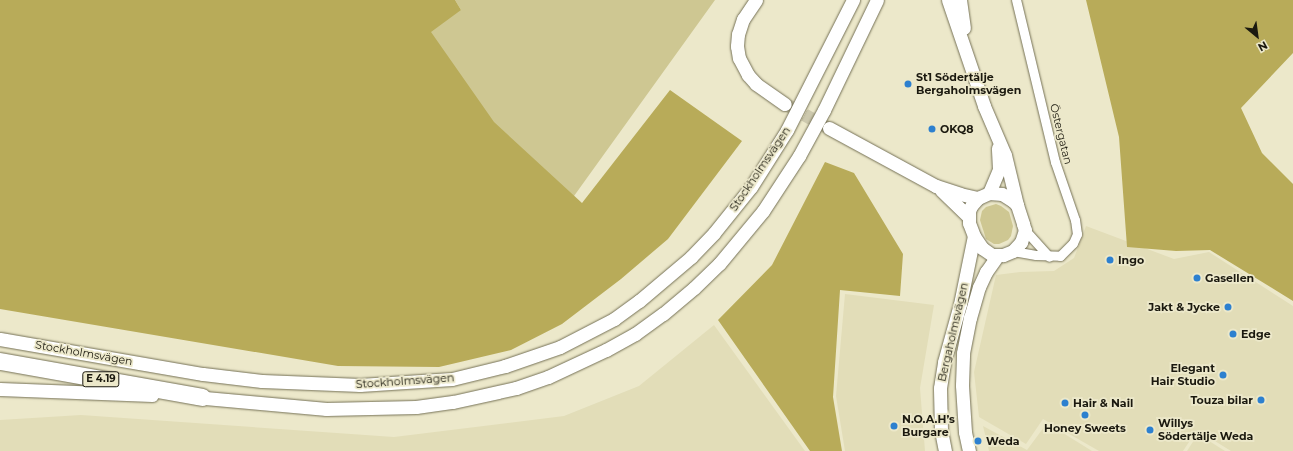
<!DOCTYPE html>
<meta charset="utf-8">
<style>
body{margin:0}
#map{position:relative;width:1293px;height:451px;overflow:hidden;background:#ece8ca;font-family:Montserrat,sans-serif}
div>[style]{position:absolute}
.built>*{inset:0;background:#e2ddb8}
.green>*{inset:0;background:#cec792}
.forest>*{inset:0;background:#b8ab59}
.secondary-tunnel>*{height:13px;margin-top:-6.5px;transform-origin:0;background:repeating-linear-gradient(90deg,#cdc9ae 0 13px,transparent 0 19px)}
.roads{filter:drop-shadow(0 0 1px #757156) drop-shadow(0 0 1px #757156)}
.street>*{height:9px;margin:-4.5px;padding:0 4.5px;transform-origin:4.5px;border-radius:4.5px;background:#fff}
.secondary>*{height:13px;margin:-6.5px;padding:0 6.5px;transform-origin:6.5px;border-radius:6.5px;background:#fff}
.highway>*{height:17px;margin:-8.5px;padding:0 8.5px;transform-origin:8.5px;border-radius:8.5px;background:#fff}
.dots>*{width:11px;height:11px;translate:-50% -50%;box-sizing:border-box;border:2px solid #ece8ca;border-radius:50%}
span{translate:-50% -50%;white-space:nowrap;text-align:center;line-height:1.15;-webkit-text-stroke:3.5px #ece8ca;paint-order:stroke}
.shield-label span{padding:1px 3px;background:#ece8ca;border:1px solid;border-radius:3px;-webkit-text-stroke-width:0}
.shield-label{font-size:10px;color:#1b190f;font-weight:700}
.poi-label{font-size:11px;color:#1b190f;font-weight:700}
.left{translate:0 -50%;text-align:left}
.right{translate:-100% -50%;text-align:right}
.street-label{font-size:11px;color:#1b190f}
.north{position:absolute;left:1237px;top:16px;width:40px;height:40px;-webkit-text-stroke:3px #ece8ca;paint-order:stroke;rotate:151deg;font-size:11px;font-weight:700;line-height:16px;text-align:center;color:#1b190f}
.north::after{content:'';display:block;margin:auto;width:14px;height:18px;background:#1b190f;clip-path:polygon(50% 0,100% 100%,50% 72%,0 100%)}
</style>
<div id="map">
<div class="built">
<i style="clip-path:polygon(1086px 226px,1174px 259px,1209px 252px,1293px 306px,1293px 451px,1231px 451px,1197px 430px,1183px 451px,1099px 451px,1043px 419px,1026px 444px,979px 417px,974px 372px,996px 275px,1020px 272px,1054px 271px,1074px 258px)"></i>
<i style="clip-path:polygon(845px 294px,934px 305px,920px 388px,925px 451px,845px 451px,836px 396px)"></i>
<i style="clip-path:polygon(714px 325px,805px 451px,0 451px,0 420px,81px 415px,394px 437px,564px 416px,639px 386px)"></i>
<i style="clip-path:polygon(1047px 423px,1092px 451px,989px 451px,983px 426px,1027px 450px)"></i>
<i style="clip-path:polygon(1198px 434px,1225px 451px,1187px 451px)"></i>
</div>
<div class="green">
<i style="clip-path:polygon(0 0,461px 10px,455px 0,715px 0,574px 196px,552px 268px)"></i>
<i style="clip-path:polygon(996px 204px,1001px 206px,1009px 212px,1013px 226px,1011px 236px,1008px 240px,999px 244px,994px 244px,986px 239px,980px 220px,982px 211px,986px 207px)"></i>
</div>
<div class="forest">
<i style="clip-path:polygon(0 0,455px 0,461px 10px,431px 32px,494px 122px,582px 203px,670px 90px,742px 141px,668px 239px,621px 279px,562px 324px,511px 350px,439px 367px,338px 366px,0 309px)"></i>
<i style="clip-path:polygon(1086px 0,1293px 0,1293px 53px,1241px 108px,1262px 153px,1293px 184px,1293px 301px,1210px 250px,1176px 251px,1127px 247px,1119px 137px)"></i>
<i style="clip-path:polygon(825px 162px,854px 173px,903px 254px,900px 296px,840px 290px,833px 397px,842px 451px,810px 451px,718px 320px,772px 265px)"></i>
</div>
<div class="secondary-tunnel">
<i style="left:788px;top:105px;width:45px;rotate:29.4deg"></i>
</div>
<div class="roads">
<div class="street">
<i style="left:1025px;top:230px;width:36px;rotate:48deg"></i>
<i style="left:1013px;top:251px;width:23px;rotate:10deg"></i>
<i style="left:1036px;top:255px;width:24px;rotate:2deg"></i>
<i style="left:1060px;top:256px;width:18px;rotate:-45deg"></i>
<i style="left:1073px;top:243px;width:10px;rotate:-66deg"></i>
<i style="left:1077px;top:234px;width:14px;rotate:-98deg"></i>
<i style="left:1075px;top:220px;width:61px;rotate:-109deg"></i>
<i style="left:1055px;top:162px;width:167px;rotate:-103.5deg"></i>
</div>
<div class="secondary">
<i style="left:756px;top:0;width:23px;rotate:124deg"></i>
<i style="left:743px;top:19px;width:16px;rotate:108deg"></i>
<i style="left:738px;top:34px;width:12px;rotate:95deg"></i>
<i style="left:737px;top:46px;width:12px;rotate:81deg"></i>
<i style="left:739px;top:58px;width:19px;rotate:62deg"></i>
<i style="left:748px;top:75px;width:12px;rotate:48deg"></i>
<i style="left:756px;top:84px;width:35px;rotate:35deg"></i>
<i style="left:948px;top:0;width:112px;rotate:71.2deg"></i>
<i style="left:984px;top:106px;width:53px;rotate:66.8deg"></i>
<i style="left:1005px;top:155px;width:51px;rotate:76.5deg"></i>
<i style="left:960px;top:0;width:28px;rotate:82deg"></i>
<i style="left:829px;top:128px;width:122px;rotate:28.5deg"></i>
<i style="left:936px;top:186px;width:25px;rotate:18deg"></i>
<i style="left:960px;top:194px;width:18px;rotate:13deg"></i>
<i style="left:941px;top:190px;width:37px;rotate:44deg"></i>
<i style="left:989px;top:193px;width:13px;rotate:4deg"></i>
<i style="left:1002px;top:194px;width:13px;rotate:32deg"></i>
<i style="left:1013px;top:201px;width:6px;rotate:45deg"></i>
<i style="left:1017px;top:205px;width:20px;rotate:72deg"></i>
<i style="left:1023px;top:224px;width:6px;rotate:72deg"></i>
<i style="left:1025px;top:230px;width:13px;rotate:108deg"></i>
<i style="left:1021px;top:242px;width:12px;rotate:132deg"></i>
<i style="left:1013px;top:251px;width:11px;rotate:158deg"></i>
<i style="left:1003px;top:255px;width:11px;rotate:180deg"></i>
<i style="left:992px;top:255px;width:12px;rotate:-145deg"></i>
<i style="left:982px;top:248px;width:14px;rotate:-124deg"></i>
<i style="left:974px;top:236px;width:14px;rotate:-111deg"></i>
<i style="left:969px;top:223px;width:12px;rotate:-90deg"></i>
<i style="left:969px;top:211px;width:5px;rotate:-68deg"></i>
<i style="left:971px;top:206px;width:11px;rotate:-49deg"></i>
<i style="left:978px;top:198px;width:12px;rotate:-24deg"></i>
<i style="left:989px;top:193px;width:26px;rotate:-67deg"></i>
<i style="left:999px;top:169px;width:21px;rotate:-93deg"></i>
<i style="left:0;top:339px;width:206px;rotate:9.8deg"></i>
<i style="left:203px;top:374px;width:59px;rotate:6.8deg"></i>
<i style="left:262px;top:381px;width:98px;rotate:2.3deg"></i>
<i style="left:360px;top:385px;width:92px;rotate:-3.7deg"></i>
<i style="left:452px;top:379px;width:55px;rotate:-13.8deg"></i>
<i style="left:505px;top:366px;width:58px;rotate:-19.1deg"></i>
<i style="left:560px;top:347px;width:61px;rotate:-27.4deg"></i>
<i style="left:614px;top:319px;width:31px;rotate:-36deg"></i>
<i style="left:639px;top:301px;width:68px;rotate:-40.2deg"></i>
<i style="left:691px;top:257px;width:33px;rotate:-46deg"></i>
<i style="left:714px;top:233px;width:59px;rotate:-51.2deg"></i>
<i style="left:751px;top:187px;width:67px;rotate:-57.7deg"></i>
<i style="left:787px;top:130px;width:146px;rotate:-63.1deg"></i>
<i style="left:0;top:389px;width:152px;rotate:2.3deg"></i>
<i style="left:194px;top:397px;width:133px;rotate:5.2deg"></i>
<i style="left:326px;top:409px;width:90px;rotate:-1.3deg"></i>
<i style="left:416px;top:407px;width:37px;rotate:-8deg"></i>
<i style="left:453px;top:402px;width:65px;rotate:-12.5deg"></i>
<i style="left:516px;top:388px;width:34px;rotate:-19deg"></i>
<i style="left:548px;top:377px;width:64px;rotate:-25deg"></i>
<i style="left:606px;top:350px;width:33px;rotate:-29deg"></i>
<i style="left:635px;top:334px;width:34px;rotate:-36deg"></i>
<i style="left:663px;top:314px;width:40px;rotate:-40deg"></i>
<i style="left:694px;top:288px;width:35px;rotate:-44deg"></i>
<i style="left:719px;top:264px;width:69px;rotate:-50.3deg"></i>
<i style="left:763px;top:211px;width:66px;rotate:-56.8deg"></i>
<i style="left:799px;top:156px;width:52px;rotate:-61.5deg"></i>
<i style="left:824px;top:110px;width:122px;rotate:-64.3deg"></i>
<i style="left:945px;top:451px;width:21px;rotate:-101deg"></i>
<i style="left:941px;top:430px;width:42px;rotate:-91.4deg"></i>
<i style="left:940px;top:388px;width:26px;rotate:-81deg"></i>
<i style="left:944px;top:362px;width:60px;rotate:-74.6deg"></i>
<i style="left:960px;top:304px;width:69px;rotate:-78.4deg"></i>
<i style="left:969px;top:451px;width:19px;rotate:-102deg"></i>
<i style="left:965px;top:432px;width:47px;rotate:-93.7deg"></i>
<i style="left:962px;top:385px;width:32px;rotate:-88deg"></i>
<i style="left:963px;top:353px;width:36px;rotate:-79deg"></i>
<i style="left:970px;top:318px;width:32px;rotate:-74deg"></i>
<i style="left:979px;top:287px;width:17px;rotate:-65deg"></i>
<i style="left:986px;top:272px;width:19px;rotate:-55deg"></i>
</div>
<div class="highway">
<i style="left:0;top:361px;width:205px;rotate:10.1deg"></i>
</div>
</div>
<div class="dots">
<i style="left:908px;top:84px;background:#2d80cf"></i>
<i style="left:932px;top:129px;background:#2d80cf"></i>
<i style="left:1110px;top:260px;background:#2d80cf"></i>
<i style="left:1197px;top:278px;background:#2d80cf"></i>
<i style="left:1228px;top:307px;background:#2d80cf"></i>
<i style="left:1233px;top:334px;background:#2d80cf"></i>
<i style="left:1223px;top:375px;background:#2d80cf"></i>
<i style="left:1261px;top:400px;background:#2d80cf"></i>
<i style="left:1065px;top:403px;background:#2d80cf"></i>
<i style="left:1085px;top:415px;background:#2d80cf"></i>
<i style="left:894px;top:426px;background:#2d80cf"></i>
<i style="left:1150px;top:430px;background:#2d80cf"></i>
<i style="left:978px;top:441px;background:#2d80cf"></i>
</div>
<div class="shield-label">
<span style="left:101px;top:379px">E 4.19</span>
</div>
<div class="poi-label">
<span class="left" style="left:916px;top:84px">St1 Södertälje<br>Bergaholmsvägen</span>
<span class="left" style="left:940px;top:129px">OKQ8</span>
<span class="left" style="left:1118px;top:260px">Ingo</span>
<span class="left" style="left:1205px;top:278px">Gasellen</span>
<span class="right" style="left:1220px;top:307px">Jakt &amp; Jycke</span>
<span class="left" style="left:1241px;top:334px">Edge</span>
<span class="right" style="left:1215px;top:375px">Elegant<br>Hair Studio</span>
<span class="right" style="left:1253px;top:400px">Touza bilar</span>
<span class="left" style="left:1073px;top:403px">Hair &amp; Nail</span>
<span class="left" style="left:902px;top:426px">N.O.A.H’s<br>Burgare</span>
<span class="left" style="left:1158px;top:430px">Willys<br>Södertälje Weda</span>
<span style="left:1085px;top:428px">Honey Sweets</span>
<span class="left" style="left:986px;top:441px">Weda</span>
</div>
<div class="street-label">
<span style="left:1061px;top:134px;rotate:76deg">Östergatan</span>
<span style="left:760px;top:169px;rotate:-56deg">Stockholmsvägen</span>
<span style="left:953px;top:332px;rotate:-77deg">Bergaholmsvägen</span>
<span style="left:84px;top:353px;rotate:10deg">Stockholmsvägen</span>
<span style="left:405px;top:381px;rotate:-4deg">Stockholmsvägen</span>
</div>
<div class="north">N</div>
</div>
